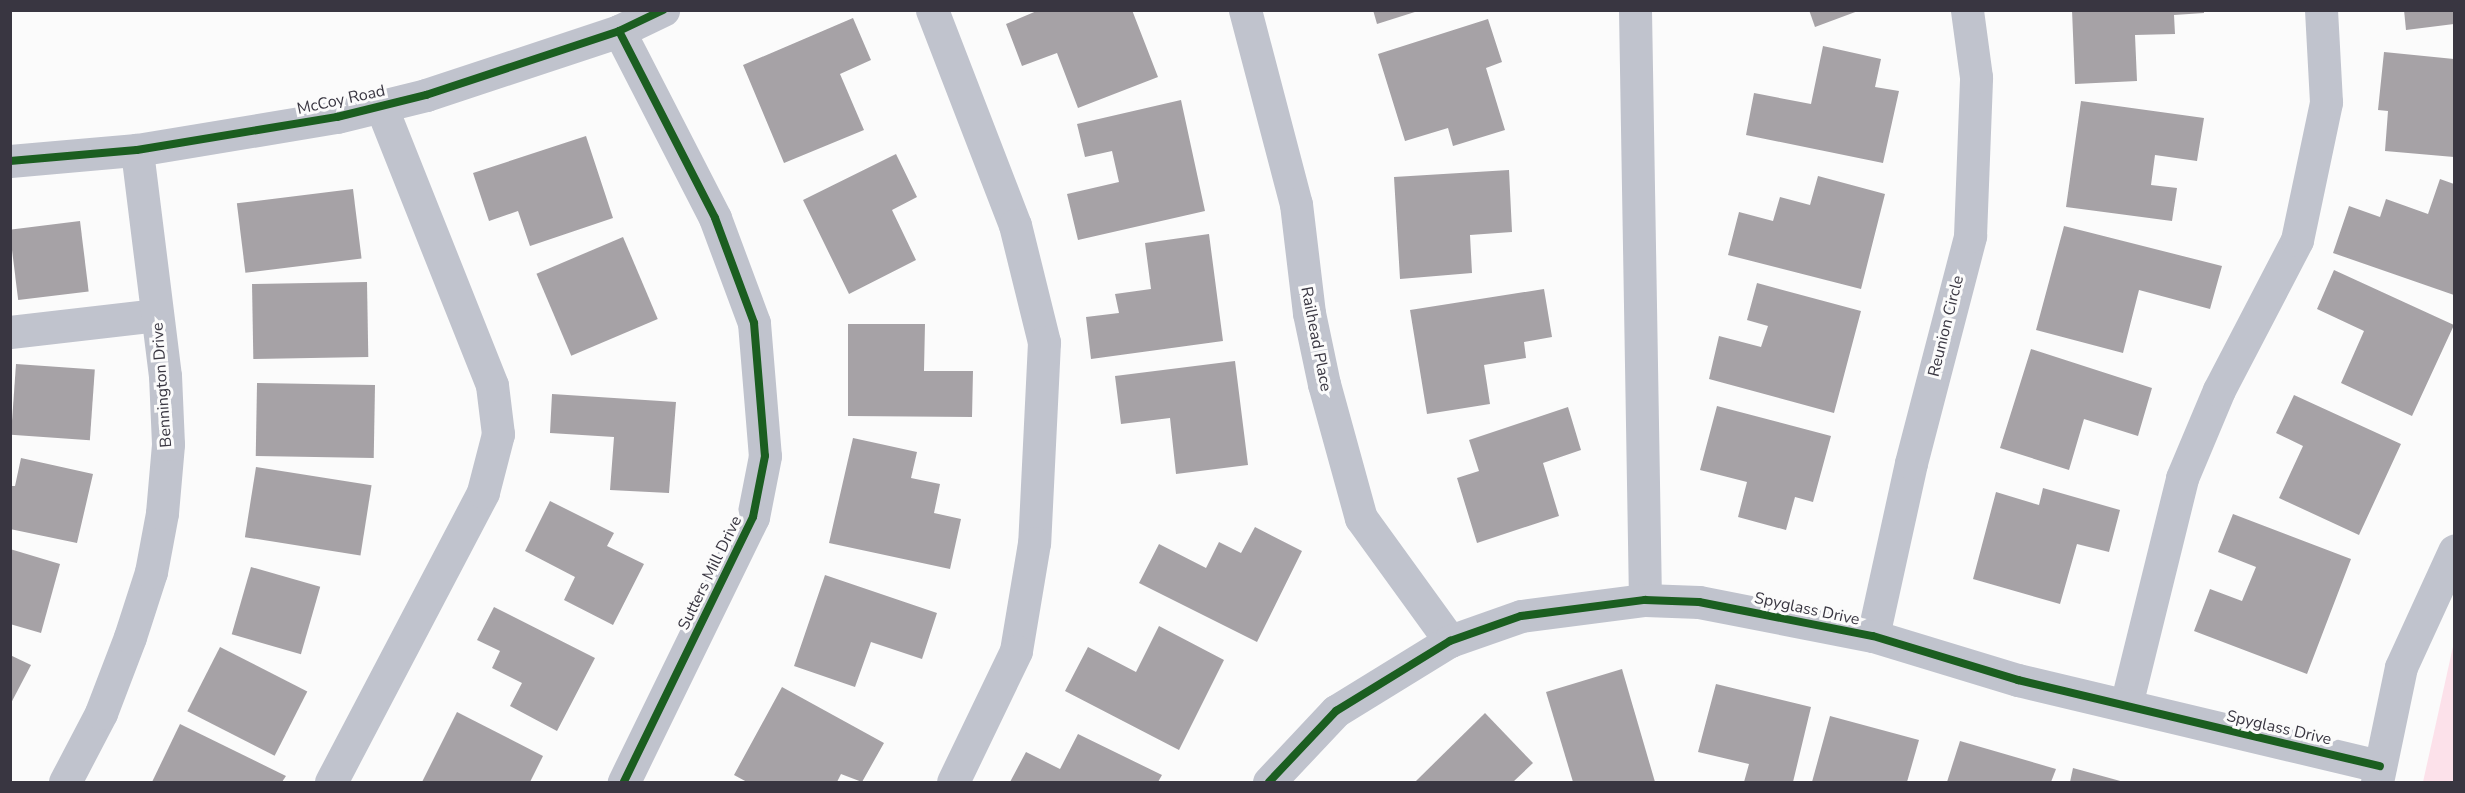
<!DOCTYPE html>
<style>
body{margin:0}
#map{position:relative;width:2465px;height:793px;overflow:hidden;background:#fbfbfb;font-family:"Nunito Sans",sans-serif}
div>[style]{position:absolute}
.green>*{inset:0;background:#fce1ea}
.building>*{inset:0;background:#a6a2a6;transform-origin:0 0}
.minor>*{height:33px;margin:-16.5px;padding:0 16.5px;transform-origin:16.5px;border-radius:16.5px;background:#c0c3cd}
.cycleway>*{height:8px;margin:-4px;padding:0 4px;transform-origin:4px;border-radius:4px;background:#1b5e20}
span{translate:-50% -50%;white-space:nowrap;text-align:center;line-height:1.15;-webkit-text-stroke:6px #fbfbfb;paint-order:stroke}
.street-label{font-size:16px;color:#393641}
.frame{position:absolute;inset:0;border:12px solid #393641;pointer-events:none}
</style>
<div id="map">
<div class="green">
<i style="clip-path:polygon(2454px 642px,2454px 782px,2423px 782px)"></i>
</div>
<div class="building">
<i style="clip-path:polygon(1039px 10px,1132px 10px,1158px 77px,1078px 108px,1057px 53px,1022px 66px,1006px 24px)"></i>
<i style="clip-path:polygon(1373px 10px,1418px 10px,1418px 11px,1377px 24px)"></i>
<i style="clip-path:polygon(1809px 10px,1858px 10px,1858px 11px,1815px 27px)"></i>
<i style="clip-path:polygon(2072px 10px,2204px 10px,2204px 13px,2174px 15px,2175px 34px,2135px 35px,2137px 81px,2075px 84px)"></i>
<i style="clip-path:polygon(2404px 10px,2454px 10px,2454px 24px,2406px 30px)"></i>
<i style="clip-path:polygon(853px 18px,871px 60px,840px 74px,864px 130px,784px 163px,743px 65px)"></i>
<i style="clip-path:polygon(1488px 19px,1502px 62px,1486px 68px,1505px 130px,1453px 146px,1448px 128px,1405px 141px,1378px 54px)"></i>
<i style="clip-path:polygon(1823px 46px,1881px 59px,1875px 87px,1899px 91px,1883px 163px,1746px 135px,1754px 93px,1811px 104px)"></i>
<i style="clip-path:polygon(2384px 52px,2454px 59px,2454px 157px,2385px 151px,2388px 111px,2378px 110px)"></i>
<i style="clip-path:polygon(1181px 100px,1205px 211px,1078px 240px,1067px 194px,1119px 182px,1112px 151px,1085px 157px,1077px 124px)"></i>
<i style="clip-path:polygon(2081px 101px,2204px 118px,2197px 161px,2155px 155px,2151px 185px,2177px 188px,2172px 221px,2066px 207px)"></i>
<i style="clip-path:polygon(586px 136px,613px 218px,530px 246px,518px 211px,489px 221px,473px 173px)"></i>
<i style="clip-path:polygon(896px 154px,917px 197px,892px 210px,916px 260px,849px 294px,803px 200px)"></i>
<i style="clip-path:polygon(1509px 170px,1512px 232px,1470px 235px,1472px 273px,1400px 279px,1394px 177px)"></i>
<i style="clip-path:polygon(1818px 176px,1885px 194px,1861px 289px,1728px 255px,1739px 212px,1773px 221px,1780px 197px,1810px 205px)"></i>
<i style="clip-path:polygon(2440px 179px,2454px 184px,2454px 295px,2333px 253px,2349px 206px,2380px 217px,2386px 199px,2428px 214px)"></i>
<i style="left:353px;top:189px;width:70px;height:117px;rotate:83deg"></i>
<i style="left:80px;top:221px;width:71px;height:71px;rotate:83deg"></i>
<i style="clip-path:polygon(2064px 226px,2222px 266px,2210px 309px,2139px 290px,2123px 353px,2036px 330px)"></i>
<i style="clip-path:polygon(1209px 234px,1223px 341px,1091px 359px,1086px 317px,1119px 313px,1115px 294px,1151px 289px,1145px 243px)"></i>
<i style="left:623px;top:237px;width:89px;height:94px;rotate:67deg"></i>
<i style="clip-path:polygon(2334px 270px,2454px 325px,2412px 416px,2341px 383px,2364px 331px,2317px 309px)"></i>
<i style="left:367px;top:282px;width:75px;height:115px;rotate:89deg"></i>
<i style="clip-path:polygon(1757px 283px,1861px 311px,1834px 413px,1709px 379px,1719px 336px,1761px 347px,1768px 326px,1747px 320px)"></i>
<i style="clip-path:polygon(1544px 289px,1552px 337px,1524px 342px,1526px 358px,1484px 365px,1490px 404px,1427px 414px,1410px 310px)"></i>
<i style="clip-path:polygon(848px 324px,925px 324px,924px 371px,973px 371px,972px 417px,848px 416px)"></i>
<i style="clip-path:polygon(2031px 349px,2152px 388px,2138px 436px,2084px 419px,2069px 470px,2000px 448px)"></i>
<i style="clip-path:polygon(1235px 361px,1248px 465px,1176px 474px,1170px 418px,1121px 424px,1115px 376px)"></i>
<i style="left:16px;top:364px;width:79px;height:71px;rotate:4deg"></i>
<i style="left:375px;top:385px;width:73px;height:118px;rotate:91deg"></i>
<i style="clip-path:polygon(552px 394px,676px 402px,669px 493px,610px 490px,614px 437px,550px 433px)"></i>
<i style="clip-path:polygon(2294px 395px,2401px 444px,2359px 535px,2279px 498px,2303px 446px,2276px 433px)"></i>
<i style="clip-path:polygon(1717px 406px,1831px 436px,1813px 502px,1795px 497px,1786px 530px,1738px 517px,1747px 482px,1700px 470px)"></i>
<i style="clip-path:polygon(1568px 407px,1581px 450px,1543px 463px,1559px 516px,1477px 543px,1457px 478px,1479px 471px,1469px 440px)"></i>
<i style="clip-path:polygon(853px 438px,917px 452px,911px 478px,940px 484px,934px 513px,961px 519px,950px 569px,829px 543px)"></i>
<i style="clip-path:polygon(21px 458px,93px 474px,77px 543px,10px 529px,10px 486px,15px 486px)"></i>
<i style="left:256px;top:467px;width:117px;height:71px;rotate:9deg"></i>
<i style="clip-path:polygon(2043px 488px,2120px 510px,2109px 552px,2077px 544px,2060px 604px,1973px 579px,1996px 492px,2039px 505px)"></i>
<i style="clip-path:polygon(550px 501px,614px 533px,607px 546px,644px 564px,613px 625px,564px 600px,575px 577px,525px 551px)"></i>
<i style="clip-path:polygon(2233px 514px,2351px 559px,2307px 674px,2194px 631px,2210px 589px,2242px 601px,2256px 567px,2218px 552px)"></i>
<i style="clip-path:polygon(1255px 527px,1302px 551px,1257px 642px,1139px 583px,1159px 544px,1206px 568px,1219px 542px,1241px 553px)"></i>
<i style="clip-path:polygon(10px 549px,60px 564px,41px 633px,10px 624px)"></i>
<i style="left:251px;top:567px;width:72px;height:70px;rotate:16deg"></i>
<i style="clip-path:polygon(825px 575px,937px 613px,922px 659px,871px 642px,855px 687px,794px 666px)"></i>
<i style="clip-path:polygon(494px 607px,595px 658px,557px 731px,510px 706px,522px 683px,492px 668px,500px 651px,477px 640px)"></i>
<i style="clip-path:polygon(1159px 626px,1224px 660px,1179px 750px,1065px 691px,1088px 647px,1136px 672px)"></i>
<i style="left:220px;top:647px;width:98px;height:72px;rotate:27deg"></i>
<i style="clip-path:polygon(10px 655px,31px 665px,10px 705px)"></i>
<i style="clip-path:polygon(1622px 669px,1655px 782px,1573px 782px,1546px 692px)"></i>
<i style="clip-path:polygon(1716px 684px,1811px 707px,1793px 782px,1744px 782px,1749px 764px,1698px 752px)"></i>
<i style="clip-path:polygon(782px 687px,884px 743px,862px 782px,841px 774px,837px 782px,747px 782px,734px 775px)"></i>
<i style="clip-path:polygon(457px 712px,543px 756px,530px 782px,422px 782px)"></i>
<i style="clip-path:polygon(1485px 713px,1533px 763px,1513px 782px,1415px 782px)"></i>
<i style="clip-path:polygon(1830px 716px,1919px 740px,1907px 782px,1812px 782px)"></i>
<i style="clip-path:polygon(180px 724px,286px 776px,282px 782px,152px 782px)"></i>
<i style="clip-path:polygon(1078px 734px,1162px 775px,1158px 782px,1010px 782px,1026px 752px,1060px 769px)"></i>
<i style="clip-path:polygon(1960px 741px,2056px 769px,2051px 782px,1947px 782px)"></i>
<i style="clip-path:polygon(2073px 768px,2124px 782px,2070px 782px)"></i>
</div>
<div class="minor">
<i style="left:932px;top:10px;width:230px;rotate:68.9deg"></i>
<i style="left:1015px;top:225px;width:121px;rotate:76.1deg"></i>
<i style="left:1044px;top:342px;width:201px;rotate:92.8deg"></i>
<i style="left:1034px;top:543px;width:109px;rotate:99.5deg"></i>
<i style="left:1016px;top:651px;width:145px;rotate:115.7deg"></i>
<i style="left:1245px;top:10px;width:201px;rotate:75.3deg"></i>
<i style="left:1296px;top:204px;width:110px;rotate:83.2deg"></i>
<i style="left:1309px;top:313px;width:73px;rotate:78.1deg"></i>
<i style="left:1324px;top:384px;width:139px;rotate:74.6deg"></i>
<i style="left:1361px;top:518px;width:152px;rotate:54.1deg"></i>
<i style="left:1635px;top:10px;width:590px;rotate:89.03deg"></i>
<i style="left:619px;top:31px;width:210px;rotate:62.8deg"></i>
<i style="left:715px;top:218px;width:112px;rotate:69.6deg"></i>
<i style="left:754px;top:323px;width:133px;rotate:85.3deg"></i>
<i style="left:765px;top:456px;width:62px;rotate:101.1deg"></i>
<i style="left:753px;top:517px;width:295px;rotate:116deg"></i>
<i style="left:10px;top:161px;width:127px;rotate:-5deg"></i>
<i style="left:137px;top:150px;width:203px;rotate:-9.4deg"></i>
<i style="left:337px;top:117px;width:92px;rotate:-13.9deg"></i>
<i style="left:426px;top:95px;width:203px;rotate:-18.3deg"></i>
<i style="left:619px;top:31px;width:49px;rotate:-25.5deg"></i>
<i style="left:10px;top:332px;width:148px;rotate:-6.6deg"></i>
<i style="left:1873px;top:636px;width:177px;rotate:-77.6deg"></i>
<i style="left:1911px;top:463px;width:235px;rotate:-75.4deg"></i>
<i style="left:1970px;top:236px;width:159px;rotate:-87.8deg"></i>
<i style="left:1976px;top:77px;width:68px;rotate:-97.7deg"></i>
<i style="left:2126px;top:705px;width:234px;rotate:-76.1deg"></i>
<i style="left:2182px;top:478px;width:95px;rotate:-67.2deg"></i>
<i style="left:2219px;top:390px;width:169px;rotate:-62.5deg"></i>
<i style="left:2297px;top:240px;width:141px;rotate:-78.1deg"></i>
<i style="left:2326px;top:102px;width:92px;rotate:-93.1deg"></i>
<i style="left:65px;top:782px;width:78px;rotate:-62.4deg"></i>
<i style="left:101px;top:713px;width:81px;rotate:-69.1deg"></i>
<i style="left:130px;top:637px;width:68px;rotate:-72.1deg"></i>
<i style="left:151px;top:572px;width:60px;rotate:-79.4deg"></i>
<i style="left:162px;top:513px;width:69px;rotate:-85deg"></i>
<i style="left:168px;top:444px;width:68px;rotate:-92.5deg"></i>
<i style="left:165px;top:376px;width:228px;rotate:-97.1deg"></i>
<i style="left:331px;top:782px;width:327px;rotate:-62.3deg"></i>
<i style="left:483px;top:492px;width:60px;rotate:-75.5deg"></i>
<i style="left:498px;top:434px;width:49px;rotate:-97deg"></i>
<i style="left:492px;top:385px;width:300px;rotate:-111.7deg"></i>
<i style="left:1269px;top:782px;width:98px;rotate:-46.7deg"></i>
<i style="left:1336px;top:711px;width:134px;rotate:-31.6deg"></i>
<i style="left:1450px;top:641px;width:75px;rotate:-19.4deg"></i>
<i style="left:1521px;top:616px;width:125px;rotate:-7.4deg"></i>
<i style="left:1645px;top:600px;width:54px;rotate:2.1deg"></i>
<i style="left:1699px;top:602px;width:177px;rotate:11.1deg"></i>
<i style="left:1873px;top:636px;width:152px;rotate:16.9deg"></i>
<i style="left:2018px;top:680px;width:372px;rotate:13.4deg"></i>
<i style="left:2377px;top:782px;width:117px;rotate:-78.2deg"></i>
<i style="left:2401px;top:667px;width:128px;rotate:-65.4deg"></i>
</div>
<div class="cycleway">
<i style="left:619px;top:31px;width:210px;rotate:62.8deg"></i>
<i style="left:715px;top:218px;width:112px;rotate:69.6deg"></i>
<i style="left:754px;top:323px;width:133px;rotate:85.3deg"></i>
<i style="left:765px;top:456px;width:62px;rotate:101.1deg"></i>
<i style="left:753px;top:517px;width:295px;rotate:116deg"></i>
<i style="left:10px;top:161px;width:127px;rotate:-5deg"></i>
<i style="left:137px;top:150px;width:203px;rotate:-9.4deg"></i>
<i style="left:337px;top:117px;width:92px;rotate:-13.9deg"></i>
<i style="left:426px;top:95px;width:203px;rotate:-18.3deg"></i>
<i style="left:619px;top:31px;width:49px;rotate:-25.5deg"></i>
<i style="left:1269px;top:782px;width:98px;rotate:-46.7deg"></i>
<i style="left:1336px;top:711px;width:134px;rotate:-31.6deg"></i>
<i style="left:1450px;top:641px;width:75px;rotate:-19.4deg"></i>
<i style="left:1521px;top:616px;width:125px;rotate:-7.4deg"></i>
<i style="left:1645px;top:600px;width:54px;rotate:2.1deg"></i>
<i style="left:1699px;top:602px;width:177px;rotate:11.1deg"></i>
<i style="left:1873px;top:636px;width:152px;rotate:16.9deg"></i>
<i style="left:2018px;top:680px;width:372px;rotate:13.4deg"></i>
</div>
<div class="street-label">
<span style="left:341px;top:100px;rotate:-12deg">McCoy Road</span>
<span style="left:1946px;top:326px;rotate:-76deg">Reunion Circle</span>
<span style="left:1316px;top:339px;rotate:79deg">Railhead Place</span>
<span style="left:162px;top:385px;rotate:-94deg">Bennington Drive</span>
<span style="left:710px;top:573px;rotate:-64deg">Sutters Mill Drive</span>
<span style="left:1807px;top:609px;rotate:12deg">Spyglass Drive</span>
<span style="left:2279px;top:728px;rotate:13deg">Spyglass Drive</span>
</div>
<div class="frame"></div>
</div>
